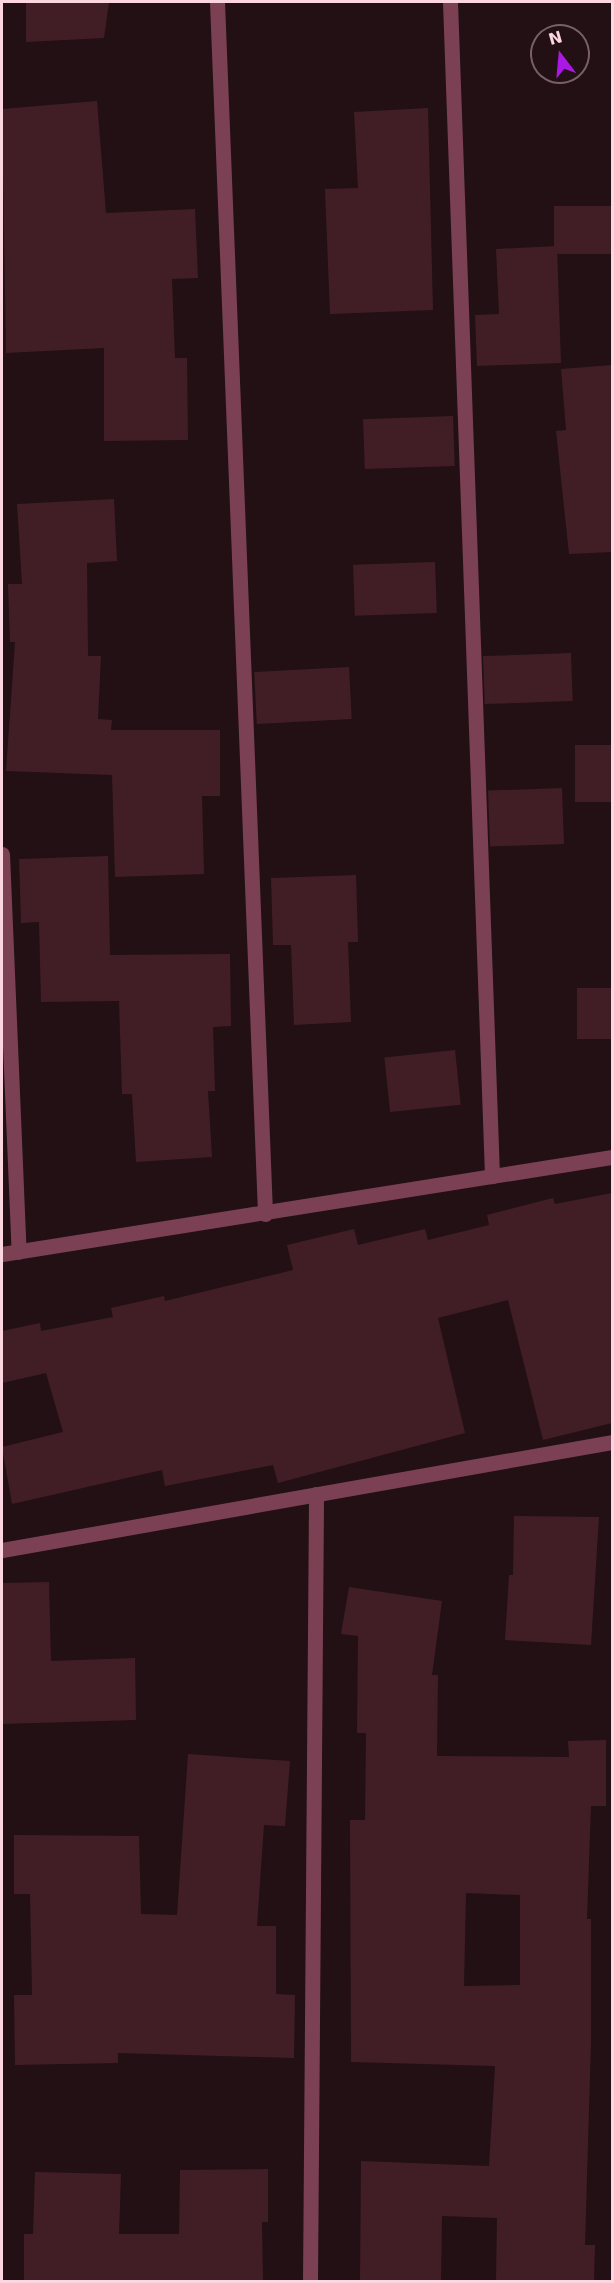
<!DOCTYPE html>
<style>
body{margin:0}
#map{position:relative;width:614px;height:2283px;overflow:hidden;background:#221014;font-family:"DejaVu Sans",sans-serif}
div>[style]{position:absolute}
.building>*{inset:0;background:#411e25;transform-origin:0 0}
.minor>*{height:15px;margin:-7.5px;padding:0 7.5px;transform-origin:7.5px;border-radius:7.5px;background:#7c4055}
span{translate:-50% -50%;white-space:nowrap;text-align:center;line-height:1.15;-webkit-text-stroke:4.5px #221014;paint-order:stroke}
.frame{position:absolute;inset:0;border:3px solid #fbd6e0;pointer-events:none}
.north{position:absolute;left:530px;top:24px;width:60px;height:60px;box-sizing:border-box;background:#221014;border:2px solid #795f66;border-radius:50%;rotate:344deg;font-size:16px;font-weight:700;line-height:24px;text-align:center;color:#fbd6e0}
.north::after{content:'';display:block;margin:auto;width:21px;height:27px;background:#aa18e5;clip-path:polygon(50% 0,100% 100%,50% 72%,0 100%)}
</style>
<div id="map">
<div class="building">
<i style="clip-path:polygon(26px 2px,109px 2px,104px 38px,26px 42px)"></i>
<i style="clip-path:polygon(97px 101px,106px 213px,195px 209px,198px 278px,172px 279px,175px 358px,187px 358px,188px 440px,104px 441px,104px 348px,6px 353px,2px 109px)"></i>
<i style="clip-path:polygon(428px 108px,433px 310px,330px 314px,325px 189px,358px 188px,354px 112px)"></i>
<i style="left:612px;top:206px;width:48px;height:58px;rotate:90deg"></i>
<i style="clip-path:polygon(557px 246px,561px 363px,477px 366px,475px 315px,499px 314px,496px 249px)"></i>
<i style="clip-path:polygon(612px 365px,612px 552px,569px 554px,556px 431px,566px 430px,561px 369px)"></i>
<i style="left:453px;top:416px;width:50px;height:90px;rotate:88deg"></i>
<i style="clip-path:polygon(114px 499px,117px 561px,87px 563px,88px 656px,101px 656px,98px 719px,112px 720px,111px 730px,220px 730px,220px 796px,202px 796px,204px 874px,115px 877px,112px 775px,6px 771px,15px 642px,10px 642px,8px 584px,22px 584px,17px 504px)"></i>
<i style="left:435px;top:562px;width:51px;height:82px;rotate:88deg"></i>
<i style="left:571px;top:653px;width:48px;height:88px;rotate:88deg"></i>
<i style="left:349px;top:667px;width:52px;height:95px;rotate:87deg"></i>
<i style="left:612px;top:745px;width:57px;height:37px;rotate:90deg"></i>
<i style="left:562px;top:788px;width:56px;height:74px;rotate:88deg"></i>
<i style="clip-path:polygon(108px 856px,110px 955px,230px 954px,231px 1026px,213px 1027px,215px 1091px,208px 1091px,212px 1157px,136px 1162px,132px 1094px,122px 1094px,119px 1001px,41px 1002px,39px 922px,21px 923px,19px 859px)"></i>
<i style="clip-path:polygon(356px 875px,358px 942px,348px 942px,351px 1022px,294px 1025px,291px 945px,273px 945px,271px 878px)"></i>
<i style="left:612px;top:988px;width:51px;height:35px;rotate:90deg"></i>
<i style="left:455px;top:1050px;width:55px;height:71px;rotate:84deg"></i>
<i style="clip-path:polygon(612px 1193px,612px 1423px,543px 1440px,508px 1300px,438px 1318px,465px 1433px,278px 1483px,273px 1465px,165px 1486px,162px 1470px,12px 1504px,2px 1447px,63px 1432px,46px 1373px,2px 1383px,2px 1331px,40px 1323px,41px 1331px,113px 1317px,111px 1308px,164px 1296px,165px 1301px,293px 1270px,287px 1245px,354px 1229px,358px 1245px,425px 1229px,428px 1240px,489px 1225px,487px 1215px,553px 1198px,555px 1204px)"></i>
<i style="clip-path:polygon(514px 1516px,599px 1517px,591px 1645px,505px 1640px,509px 1575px,513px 1575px)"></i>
<i style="clip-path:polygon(49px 1582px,51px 1661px,135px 1658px,136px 1720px,2px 1724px,2px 1583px)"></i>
<i style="clip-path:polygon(evenodd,349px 1587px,442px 1601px,432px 1675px,438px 1675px,437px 1756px,569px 1757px,568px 1741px,606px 1740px,606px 1806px,591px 1806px,587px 1919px,591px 1919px,591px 2042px,585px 2245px,595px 2245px,594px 2282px,496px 2282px,497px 2218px,442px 2216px,441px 2282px,360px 2282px,361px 2161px,489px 2166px,495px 2066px,351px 2062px,350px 1820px,365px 1820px,366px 1733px,357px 1733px,358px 1636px,341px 1634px,349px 1587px,466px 1893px,520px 1895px,520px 1985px,464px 1986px,466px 1893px)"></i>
<i style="clip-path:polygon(188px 1754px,290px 1761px,285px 1826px,264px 1825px,257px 1926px,276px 1926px,276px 1994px,295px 1995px,294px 2058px,118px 2053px,118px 2063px,15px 2065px,14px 1995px,32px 1995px,30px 1894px,14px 1894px,14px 1835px,139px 1836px,141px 1914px,177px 1915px)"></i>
<i style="clip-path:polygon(268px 2169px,268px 2222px,262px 2222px,263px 2282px,24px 2282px,24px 2234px,33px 2234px,35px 2172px,121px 2174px,119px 2234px,179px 2234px,180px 2170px)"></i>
</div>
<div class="minor">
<i style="left:217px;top:2px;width:1213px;rotate:87.73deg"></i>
<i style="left:450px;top:2px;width:1175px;rotate:87.95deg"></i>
<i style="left:2px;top:854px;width:398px;rotate:87.6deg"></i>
<i style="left:2px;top:1254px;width:618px;rotate:-9.04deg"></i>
<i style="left:2px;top:1550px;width:619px;rotate:-10.04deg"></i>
<i style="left:310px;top:2282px;width:788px;rotate:-89.56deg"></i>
</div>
<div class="frame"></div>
<div class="north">N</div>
</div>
